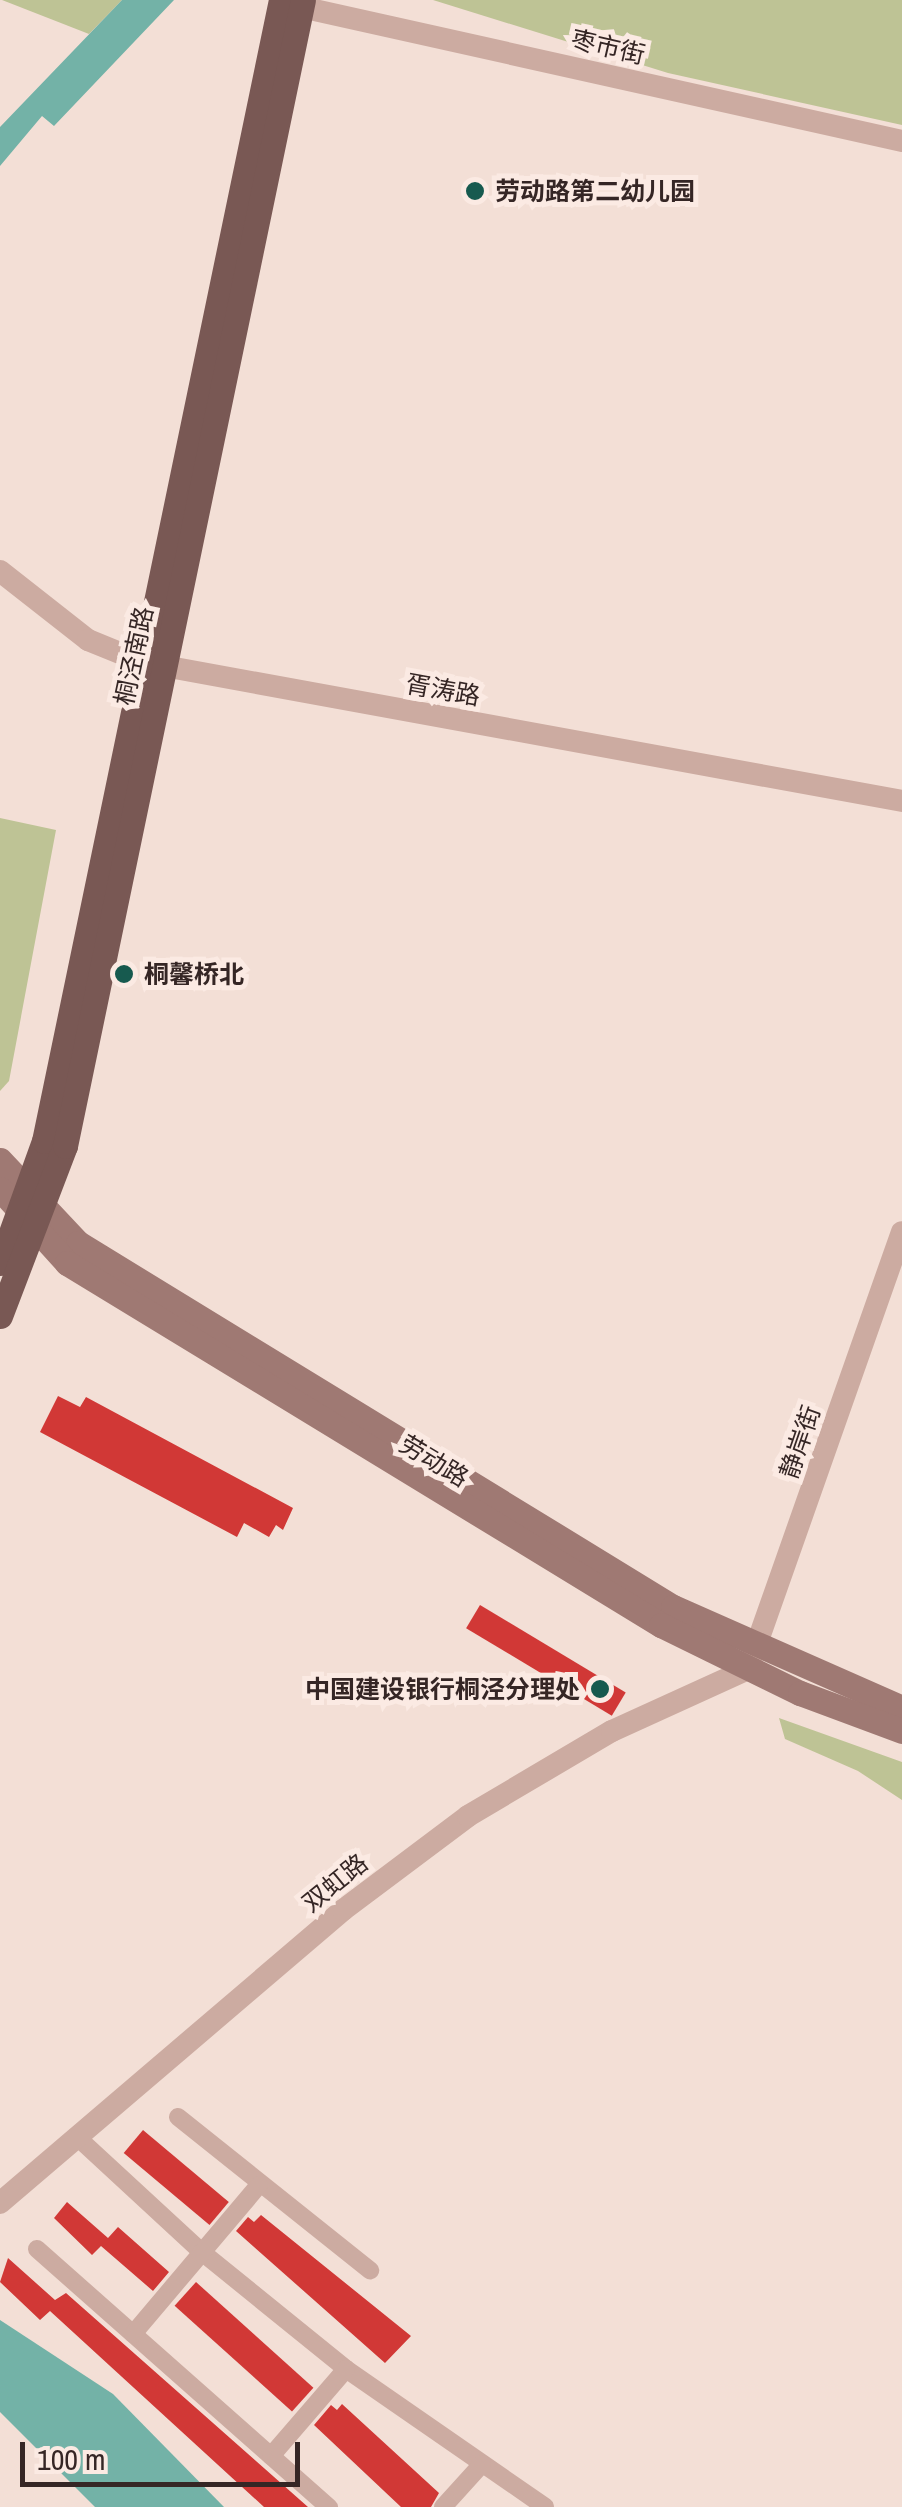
<!DOCTYPE html>
<meta charset="utf-8">
<style>
body{margin:0}
#map{position:relative;width:902px;height:2507px;overflow:hidden;background:#f3dfd6;font-family:"Archivo Narrow","Noto Sans SC",sans-serif}
div>[style]{position:absolute}
.green>*{inset:0;background:#bec395}
.water>*{inset:0;background:#73b2a7}
.building>*{inset:0;background:#d13836;transform-origin:0 0}
.minor>*{height:18px;margin:-9px;padding:0 9px;transform-origin:9px;border-radius:9px;background:#ccaba1}
.tertiary>*{height:22px;margin:-11px;padding:0 11px;transform-origin:11px;border-radius:11px;background:#ccaba1}
.secondary>*{height:25px;margin:-12.5px;padding:0 12.5px;transform-origin:12.5px;border-radius:12.5px;background:#9f7973}
.primary>*{height:25px;margin:-12.5px;padding:0 12.5px;transform-origin:12.5px;border-radius:12.5px;background:#795854}
.dots>*{width:28px;height:28px;translate:-50% -50%;box-sizing:border-box;border:5px solid #fbeae3;border-radius:50%}
span{translate:-50% -50%;white-space:nowrap;text-align:center;line-height:1.15;-webkit-text-stroke:10px #fbeae3;paint-order:stroke}
.street-label{font-size:25px;color:#352625}
.poi-label{font-size:25px;color:#352625;font-weight:700}
.left{translate:0 -50%;text-align:left}
.right{translate:-100% -50%;text-align:right}
.scale{position:absolute;left:20px;top:2442px;width:280px;height:45px;box-sizing:border-box;border:5px solid #352625;border-top:0;padding-left:12px;font-size:30px;line-height:35px;white-space:nowrap;color:#352625;-webkit-text-stroke:8px #fbeae3;paint-order:stroke}
</style>
<div id="map">
<div class="green">
<i style="clip-path:polygon(2px 0,122px 0,89px 34px)"></i>
<i style="clip-path:polygon(433px 0,902px 0,902px 125px,668px 73px)"></i>
<i style="clip-path:polygon(0 818px,56px 830px,9px 1081px,0 1091px)"></i>
<i style="clip-path:polygon(779px 1718px,902px 1762px,902px 1800px,858px 1771px,785px 1739px)"></i>
</div>
<div class="water">
<i style="clip-path:polygon(122px 0,174px 0,54px 126px,42px 116px,0 166px,0 127px)"></i>
<i style="clip-path:polygon(0 2320px,113px 2394px,224px 2507px,95px 2507px,0 2412px)"></i>
</div>
<div class="building">
<i style="clip-path:polygon(58px 1396px,80px 1407px,86px 1397px,293px 1508px,283px 1530px,276px 1525px,269px 1537px,244px 1523px,237px 1537px,40px 1432px)"></i>
<i style="left:480px;top:1605px;width:170px;height:27px;rotate:31deg"></i>
<i style="left:143px;top:2130px;width:112px;height:30px;rotate:40deg"></i>
<i style="clip-path:polygon(67px 2202px,108px 2238px,118px 2227px,169px 2272px,153px 2291px,101px 2246px,92px 2255px,54px 2218px)"></i>
<i style="clip-path:polygon(261px 2215px,411px 2336px,385px 2363px,236px 2231px,248px 2217px,254px 2222px)"></i>
<i style="clip-path:polygon(8px 2258px,55px 2300px,66px 2293px,308px 2507px,264px 2507px,50px 2311px,40px 2320px,0 2282px)"></i>
<i style="left:196px;top:2282px;width:158px;height:32px;rotate:42deg"></i>
<i style="clip-path:polygon(342px 2404px,439px 2493px,431px 2507px,401px 2507px,314px 2425px,331px 2405px,337px 2410px)"></i>
</div>
<div class="minor">
<i style="left:178px;top:2117px;width:246px;rotate:38.6deg"></i>
<i style="left:76px;top:2136px;width:173px;rotate:42.7deg"></i>
<i style="left:203px;top:2253px;width:184px;rotate:39deg"></i>
<i style="left:346px;top:2369px;width:242px;rotate:34.7deg"></i>
<i style="left:37px;top:2249px;width:390px;rotate:41.5deg"></i>
<i style="left:133px;top:2334px;width:195px;rotate:-49.8deg"></i>
<i style="left:271px;top:2456px;width:115px;rotate:-49.2deg"></i>
<i style="left:443px;top:2507px;width:58px;rotate:-47.8deg"></i>
</div>
<div class="tertiary">
<i style="left:301px;top:7px;width:616px;rotate:12.57deg"></i>
<i style="left:0;top:571px;width:112px;rotate:38.1deg"></i>
<i style="left:88px;top:640px;width:58px;rotate:22.2deg"></i>
<i style="left:142px;top:662px;width:773px;rotate:10.36deg"></i>
<i style="left:0;top:2203px;width:451px;rotate:-40.5deg"></i>
<i style="left:343px;top:1910px;width:156px;rotate:-36.9deg"></i>
<i style="left:468px;top:1816px;width:167px;rotate:-30.6deg"></i>
<i style="left:612px;top:1731px;width:149px;rotate:-24.5deg"></i>
<i style="left:748px;top:1669px;width:463px;rotate:-70.6deg"></i>
</div>
<div class="secondary">
<i style="left:0;top:1160px;width:114px;rotate:46.8deg"></i>
<i style="left:78px;top:1243px;width:698px;rotate:31.46deg"></i>
<i style="left:673px;top:1607px;width:250px;rotate:23.8deg"></i>
<i style="left:0;top:1189px;width:100px;rotate:47.8deg"></i>
<i style="left:67px;top:1263px;width:696px;rotate:31.36deg"></i>
<i style="left:661px;top:1625px;width:155px;rotate:26.1deg"></i>
<i style="left:800px;top:1693px;width:109px;rotate:20.4deg"></i>
</div>
<div class="primary">
<i style="left:0;top:1263px;width:130px;rotate:-70.2deg"></i>
<i style="left:44px;top:1141px;width:1165px;rotate:-78.27deg"></i>
<i style="left:0;top:1316px;width:182px;rotate:-69.1deg"></i>
<i style="left:65px;top:1146px;width:1170px;rotate:-78.27deg"></i>
</div>
<div class="dots">
<i style="left:475px;top:191px;background:#175a4f"></i>
<i style="left:124px;top:974px;background:#175a4f"></i>
<i style="left:600px;top:1689px;background:#175a4f"></i>
</div>
<div class="street-label">
<span style="left:608px;top:47px;rotate:13deg">枣市街</span>
<span style="left:134px;top:656px;rotate:-78deg">桐泾南路</span>
<span style="left:443px;top:690px;rotate:10deg">胥涛路</span>
<span style="left:800px;top:1442px;rotate:-71deg">静岸街</span>
<span style="left:434px;top:1461px;rotate:31deg">劳动路</span>
<span style="left:335px;top:1883px;rotate:-39deg">双虹路</span>
</div>
<div class="poi-label">
<span class="left" style="left:495px;top:191px">劳动路第二幼儿园</span>
<span class="left" style="left:144px;top:974px">桐馨桥北</span>
<span class="right" style="left:580px;top:1689px">中国建设银行桐泾分理处</span>
</div>
<div class="scale">100 m</div>
</div>
